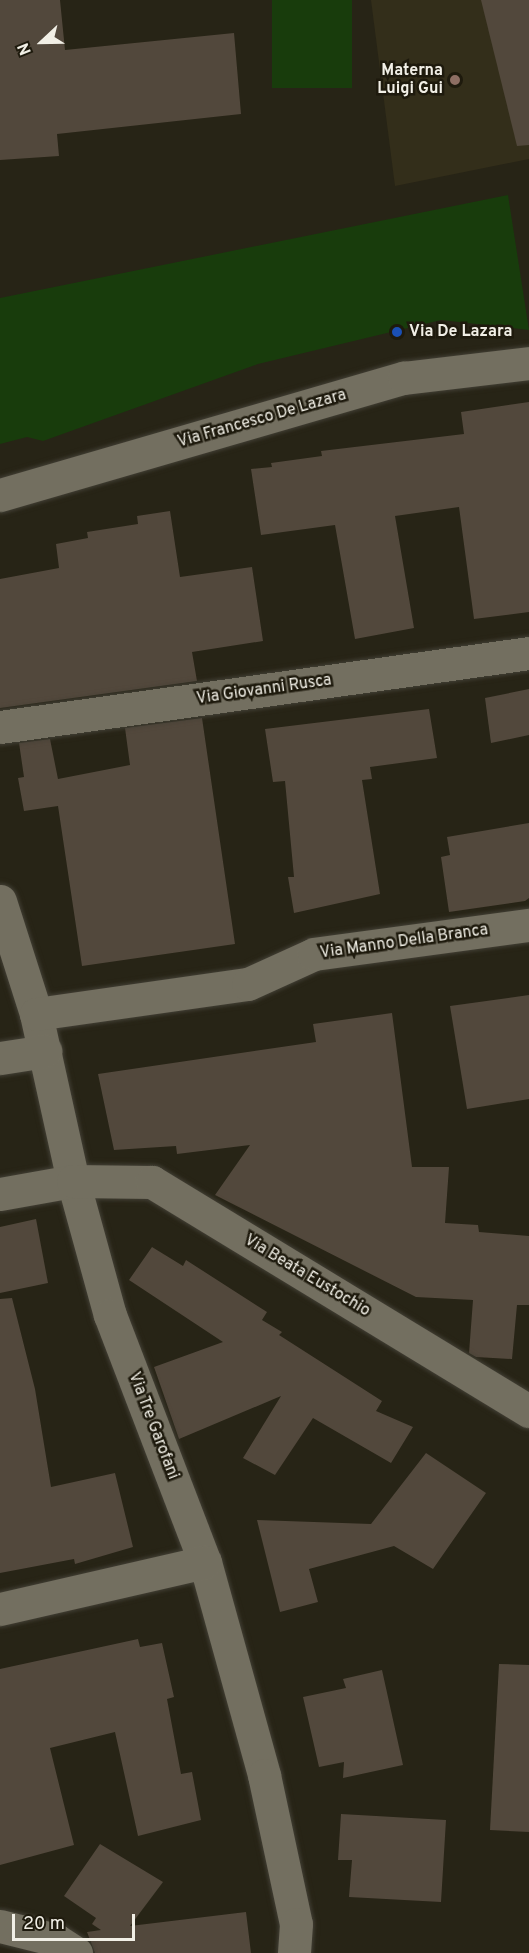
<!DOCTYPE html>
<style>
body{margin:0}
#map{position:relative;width:529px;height:1953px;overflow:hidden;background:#272416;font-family:Overpass,sans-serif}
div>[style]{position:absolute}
.built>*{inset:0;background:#332e1a}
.green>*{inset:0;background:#183c0c;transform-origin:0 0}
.building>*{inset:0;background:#52483c}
.roads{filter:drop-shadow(0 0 2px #423f35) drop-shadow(0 0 2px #423f35)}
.minor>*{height:33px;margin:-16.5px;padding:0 16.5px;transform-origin:16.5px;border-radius:16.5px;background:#736f60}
.dots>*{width:16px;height:16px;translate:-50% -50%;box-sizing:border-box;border:3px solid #1e1a0d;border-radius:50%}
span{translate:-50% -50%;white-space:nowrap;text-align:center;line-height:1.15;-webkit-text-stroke:5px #1e1a0d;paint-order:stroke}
.poi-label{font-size:16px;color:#f1efe6;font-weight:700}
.right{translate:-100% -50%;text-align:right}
.left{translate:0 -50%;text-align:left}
.street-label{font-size:16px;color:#f1efe6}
.north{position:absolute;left:12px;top:12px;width:60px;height:60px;-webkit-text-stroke:4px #1e1a0d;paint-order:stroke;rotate:248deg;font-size:16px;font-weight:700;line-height:24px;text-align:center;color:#f1efe6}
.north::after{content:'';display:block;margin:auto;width:21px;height:27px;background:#f1efe6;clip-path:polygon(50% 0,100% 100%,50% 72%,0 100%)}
.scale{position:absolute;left:12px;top:1914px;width:123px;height:27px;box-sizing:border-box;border:3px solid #f1efe6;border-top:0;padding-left:8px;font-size:18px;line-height:21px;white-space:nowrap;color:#f1efe6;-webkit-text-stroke:4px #1e1a0d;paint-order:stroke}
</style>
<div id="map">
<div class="built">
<i style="clip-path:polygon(371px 0,529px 0,529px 159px,395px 186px)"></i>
</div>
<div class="green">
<i style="left:272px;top:0;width:80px;height:88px"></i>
<i style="clip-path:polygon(508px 195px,529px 330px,441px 320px,258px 364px,43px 441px,27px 437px,0 444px,0 298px)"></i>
</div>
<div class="building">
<i style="clip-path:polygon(0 0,60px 0,65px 50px,234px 33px,241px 114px,57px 134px,59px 156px,0 160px)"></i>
<i style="clip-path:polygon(481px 0,529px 0,529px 145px,517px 146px)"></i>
<i style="clip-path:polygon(529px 402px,529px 612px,474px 619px,459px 507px,395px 516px,414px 628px,355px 639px,335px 525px,261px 535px,251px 469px,272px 467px,271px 463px,322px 456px,321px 451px,464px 434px,461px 412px)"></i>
<i style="clip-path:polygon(170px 511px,180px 577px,252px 567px,263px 641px,192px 652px,197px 681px,0 708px,0 579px,59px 568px,56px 544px,88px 538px,87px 532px,138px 524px,137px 516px)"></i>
<i style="clip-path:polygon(529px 689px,529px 735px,491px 743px,485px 698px)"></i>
<i style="clip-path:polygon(429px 709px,437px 758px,370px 767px,372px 779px,362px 780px,380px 894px,294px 913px,288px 877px,294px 877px,285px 781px,273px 782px,265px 729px)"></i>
<i style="clip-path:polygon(202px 718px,235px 944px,82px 966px,58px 806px,24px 811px,18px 778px,24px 777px,19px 743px,50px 739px,58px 779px,130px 765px,125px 728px)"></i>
<i style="clip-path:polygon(529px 823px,529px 898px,525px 901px,449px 912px,441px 857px,450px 855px,447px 837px)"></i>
<i style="clip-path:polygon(529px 995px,529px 1099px,467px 1109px,450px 1006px)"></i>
<i style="clip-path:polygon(392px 1013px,412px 1167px,449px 1167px,445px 1223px,478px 1225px,479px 1232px,529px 1236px,529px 1305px,517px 1305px,512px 1359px,476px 1357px,469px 1353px,473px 1300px,416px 1297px,215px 1195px,250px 1145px,177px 1154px,176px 1146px,114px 1150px,98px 1074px,316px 1042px,313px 1024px)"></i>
<i style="clip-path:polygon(36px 1219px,48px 1283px,0 1293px,0 1227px)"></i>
<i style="clip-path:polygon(152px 1247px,183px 1266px,186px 1260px,267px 1312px,262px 1320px,282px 1332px,279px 1335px,382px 1401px,376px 1411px,413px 1427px,391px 1463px,313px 1418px,275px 1475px,243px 1458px,281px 1396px,179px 1439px,154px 1367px,223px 1342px,129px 1280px)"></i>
<i style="clip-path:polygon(12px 1298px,35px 1389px,51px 1487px,115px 1473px,133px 1547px,75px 1564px,74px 1559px,0 1573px,0 1299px)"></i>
<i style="clip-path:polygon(426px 1453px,486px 1493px,433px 1569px,394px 1546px,309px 1569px,318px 1602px,280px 1612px,257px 1520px,371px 1524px)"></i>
<i style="clip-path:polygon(138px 1639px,140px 1647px,162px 1643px,174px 1697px,167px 1699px,181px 1774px,192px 1772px,201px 1820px,138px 1836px,115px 1732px,50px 1748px,74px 1845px,0 1865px,0 1669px)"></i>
<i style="clip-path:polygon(499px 1664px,529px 1665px,529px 1832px,490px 1830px)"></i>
<i style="clip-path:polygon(382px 1670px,403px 1765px,343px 1778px,344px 1762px,319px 1767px,303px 1697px,346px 1688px,343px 1679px)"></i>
<i style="clip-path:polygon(341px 1814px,446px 1820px,441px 1902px,349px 1897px,352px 1860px,338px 1860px)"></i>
<i style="clip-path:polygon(100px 1844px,163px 1882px,130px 1926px,246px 1912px,251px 1953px,95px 1953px,87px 1932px,101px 1930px,92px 1924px,96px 1918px,64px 1896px)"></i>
</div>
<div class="roads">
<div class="minor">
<i style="left:0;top:495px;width:421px;rotate:-16.2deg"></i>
<i style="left:404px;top:378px;width:126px;rotate:-6.8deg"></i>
<i style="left:0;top:727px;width:534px;rotate:-7.96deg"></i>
<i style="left:0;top:901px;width:119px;rotate:72.3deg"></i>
<i style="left:36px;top:1014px;width:171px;rotate:77.5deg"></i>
<i style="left:73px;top:1181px;width:139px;rotate:74.6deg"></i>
<i style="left:110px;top:1315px;width:265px;rotate:69deg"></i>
<i style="left:205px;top:1562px;width:221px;rotate:74.5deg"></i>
<i style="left:264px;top:1775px;width:152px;rotate:77.9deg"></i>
<i style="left:296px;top:1924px;width:29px;rotate:94deg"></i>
<i style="left:36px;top:1014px;width:214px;rotate:-8.1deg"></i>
<i style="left:248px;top:984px;width:72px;rotate:-24.4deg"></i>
<i style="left:314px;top:954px;width:217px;rotate:-7.7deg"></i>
<i style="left:0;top:1058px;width:46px;rotate:-8.8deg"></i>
<i style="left:0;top:1194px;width:74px;rotate:-10.1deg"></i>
<i style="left:73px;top:1181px;width:79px;rotate:0.7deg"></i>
<i style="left:152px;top:1182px;width:441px;rotate:31.3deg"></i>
<i style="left:0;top:1609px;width:210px;rotate:-12.9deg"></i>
<i style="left:0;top:1926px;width:58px;rotate:14deg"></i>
<i style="left:56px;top:1940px;width:24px;rotate:33deg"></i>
</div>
</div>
<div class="dots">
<i style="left:455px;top:80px;background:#8d6e63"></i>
<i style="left:397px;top:332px;background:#1a4fb4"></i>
</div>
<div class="poi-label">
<span class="right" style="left:443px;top:80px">Materna<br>Luigi Gui</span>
<span class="left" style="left:409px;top:332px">Via De Lazara</span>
</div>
<div class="street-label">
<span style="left:262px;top:419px;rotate:-16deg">Via Francesco De Lazara</span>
<span style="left:264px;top:690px;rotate:-8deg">Via Giovanni Rusca</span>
<span style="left:404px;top:942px;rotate:-8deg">Via Manno Della Branca</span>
<span style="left:307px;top:1276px;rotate:31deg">Via Beata Eustochio</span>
<span style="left:153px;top:1426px;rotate:69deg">Via Tre Garofani</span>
</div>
<div class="north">N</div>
<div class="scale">20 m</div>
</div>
